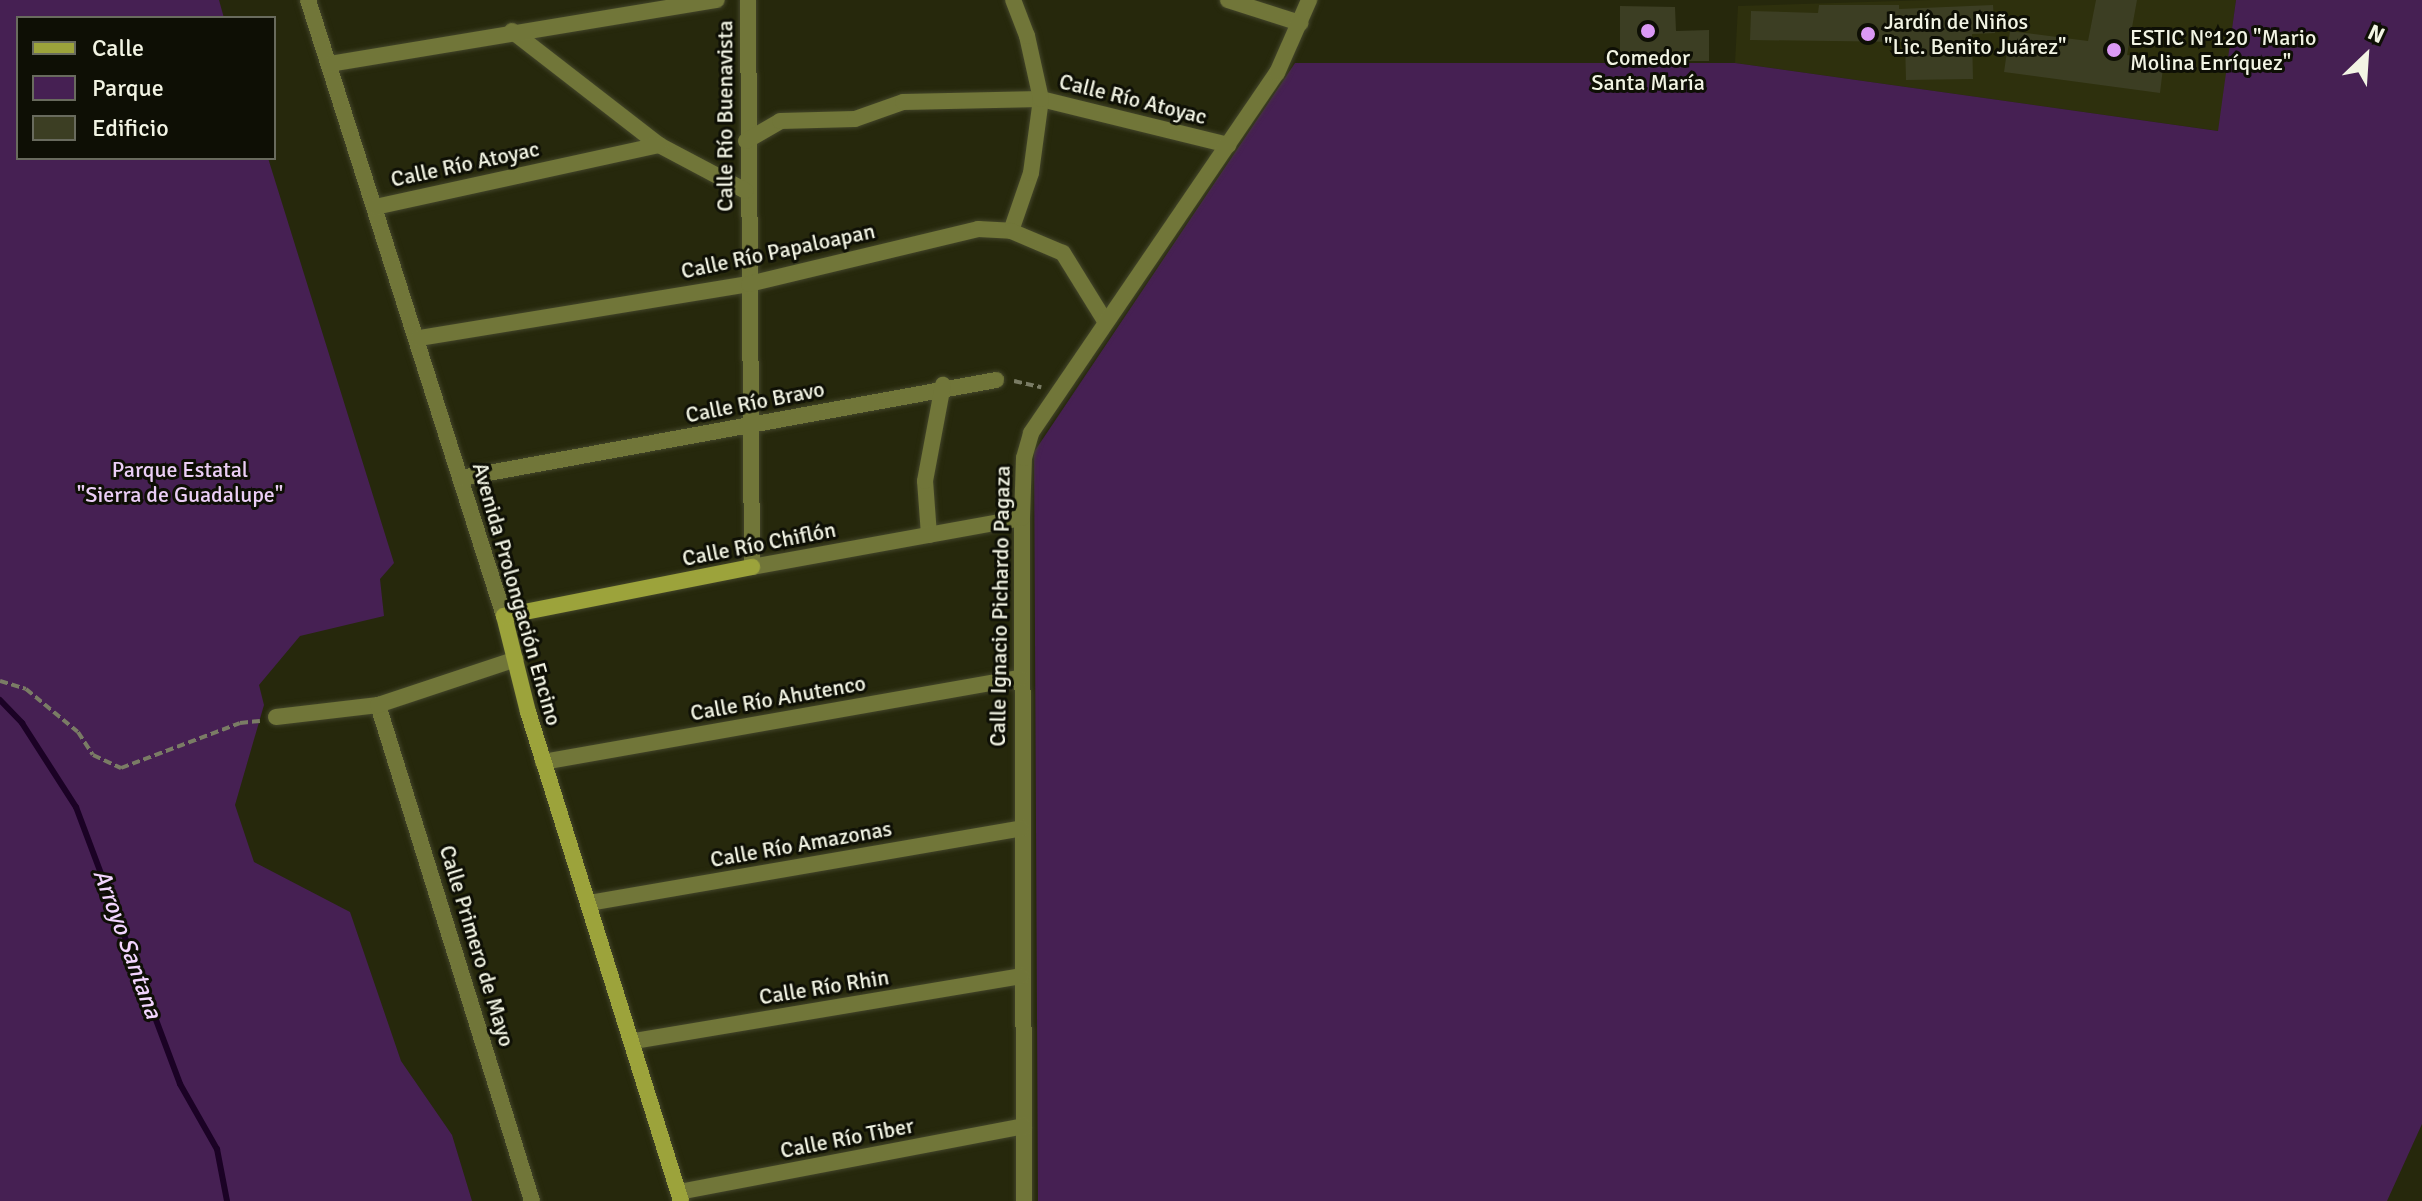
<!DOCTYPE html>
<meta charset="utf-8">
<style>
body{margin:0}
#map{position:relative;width:2422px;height:1201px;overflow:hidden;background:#26280c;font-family:Signika,sans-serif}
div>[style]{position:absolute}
.built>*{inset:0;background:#2e300d}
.green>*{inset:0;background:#462053}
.stream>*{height:6px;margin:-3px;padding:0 3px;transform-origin:3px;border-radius:3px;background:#1b0225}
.building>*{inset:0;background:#3c3e23}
.path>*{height:4px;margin-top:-2px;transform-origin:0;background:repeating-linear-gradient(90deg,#7a7c65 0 8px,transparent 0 12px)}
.roads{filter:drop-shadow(0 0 2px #43452a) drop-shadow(0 0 2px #43452a)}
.minor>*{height:16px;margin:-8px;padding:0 8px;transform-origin:8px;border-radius:8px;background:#717639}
.tertiary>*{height:16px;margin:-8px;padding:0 8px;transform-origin:8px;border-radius:8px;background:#717639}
.secondary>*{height:16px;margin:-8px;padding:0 8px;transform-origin:8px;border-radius:8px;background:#9ca33b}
.dots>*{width:22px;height:22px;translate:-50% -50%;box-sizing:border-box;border:4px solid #0e0f05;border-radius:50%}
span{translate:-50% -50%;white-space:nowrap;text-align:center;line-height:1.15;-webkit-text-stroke:6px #0e0f05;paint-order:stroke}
.poi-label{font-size:22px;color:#f2f4e4}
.left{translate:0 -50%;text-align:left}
.street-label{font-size:22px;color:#f2f4e4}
.park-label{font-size:22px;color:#ebcef6}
.water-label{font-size:24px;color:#f2d5fe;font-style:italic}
.legend{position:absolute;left:16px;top:16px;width:260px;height:144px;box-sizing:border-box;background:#0e0f05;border:2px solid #696b5e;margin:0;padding:10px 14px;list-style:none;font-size:24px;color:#f2f4e4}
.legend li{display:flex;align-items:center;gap:16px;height:40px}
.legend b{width:40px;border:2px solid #696b5e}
.north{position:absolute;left:2326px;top:16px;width:80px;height:80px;-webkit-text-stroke:6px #0e0f05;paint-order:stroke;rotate:25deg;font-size:22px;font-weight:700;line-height:32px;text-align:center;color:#f2f4e4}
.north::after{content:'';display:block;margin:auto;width:28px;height:36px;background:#f2f4e4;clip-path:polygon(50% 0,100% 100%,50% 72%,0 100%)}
</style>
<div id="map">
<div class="built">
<i style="clip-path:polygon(1931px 0,2236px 0,2219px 131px,1735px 63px,1738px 6px)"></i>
</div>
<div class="green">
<i style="clip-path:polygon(0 0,219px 0,224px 18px,18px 18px,18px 158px,268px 158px,394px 563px,380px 579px,384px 616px,300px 636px,259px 685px,264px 705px,235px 805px,254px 862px,350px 912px,401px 1061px,452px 1135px,472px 1201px,0 1201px)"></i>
<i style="clip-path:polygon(2236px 0,2422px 0,2422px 1124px,2387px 1201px,1038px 1201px,1034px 452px,1295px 63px,1735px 63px,2218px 131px)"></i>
</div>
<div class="stream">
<i style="left:0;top:700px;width:32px;rotate:46deg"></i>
<i style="left:22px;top:723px;width:100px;rotate:57.3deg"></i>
<i style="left:76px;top:807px;width:296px;rotate:69.4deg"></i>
<i style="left:180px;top:1084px;width:75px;rotate:60.4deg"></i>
<i style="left:217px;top:1149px;width:53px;rotate:79.1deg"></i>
</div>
<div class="building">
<i style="clip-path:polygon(2096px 0,2137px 0,2127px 55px,2164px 60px,2160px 93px,2004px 72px,2010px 31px,2088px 41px)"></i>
<i style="clip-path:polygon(1819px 5px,1899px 5px,1899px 9px,1993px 5px,1995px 33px,1972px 34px,1973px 79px,1906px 80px,1905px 42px,1750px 40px,1751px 11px,1818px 13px)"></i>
<i style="clip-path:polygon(1620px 6px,1675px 7px,1676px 31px,1709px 30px,1709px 61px,1620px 61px)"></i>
</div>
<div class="path">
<i style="left:1014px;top:381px;width:28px;rotate:13deg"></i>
<i style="left:0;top:681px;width:27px;rotate:17deg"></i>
<i style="left:26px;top:689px;width:67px;rotate:39.6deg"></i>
<i style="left:78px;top:732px;width:27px;rotate:57deg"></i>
<i style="left:93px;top:755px;width:31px;rotate:25deg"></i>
<i style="left:121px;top:768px;width:127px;rotate:-20.7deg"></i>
<i style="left:240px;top:723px;width:20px;rotate:-6deg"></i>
</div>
<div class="roads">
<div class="minor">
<i style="left:308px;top:0;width:646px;rotate:72.35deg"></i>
<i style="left:748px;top:0;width:567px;rotate:89.6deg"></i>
<i style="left:1228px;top:0;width:76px;rotate:17.7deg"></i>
<i style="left:512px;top:31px;width:186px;rotate:37.8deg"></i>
<i style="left:659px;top:145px;width:98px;rotate:27.9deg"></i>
<i style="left:329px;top:64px;width:393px;rotate:-9.4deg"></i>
<i style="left:746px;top:141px;width:39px;rotate:-30deg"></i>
<i style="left:780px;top:121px;width:75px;rotate:-1.5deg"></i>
<i style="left:855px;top:119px;width:51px;rotate:-19.5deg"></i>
<i style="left:903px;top:102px;width:138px;rotate:-1.2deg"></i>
<i style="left:1041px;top:99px;width:193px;rotate:13.8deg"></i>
<i style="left:375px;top:207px;width:291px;rotate:-12.3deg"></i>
<i style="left:1011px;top:231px;width:61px;rotate:-71deg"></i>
<i style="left:1031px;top:173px;width:75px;rotate:-82.3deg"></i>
<i style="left:1041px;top:99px;width:65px;rotate:-102.5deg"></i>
<i style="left:1027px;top:36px;width:39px;rotate:-111deg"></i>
<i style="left:419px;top:338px;width:334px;rotate:-9.3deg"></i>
<i style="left:749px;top:284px;width:236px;rotate:-13.5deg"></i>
<i style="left:978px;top:229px;width:33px;rotate:3deg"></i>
<i style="left:1011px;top:231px;width:56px;rotate:22.9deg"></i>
<i style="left:1063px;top:253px;width:80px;rotate:58.3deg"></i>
<i style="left:461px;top:478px;width:544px;rotate:-10.38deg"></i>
<i style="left:1022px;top:518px;width:683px;rotate:89.83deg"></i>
<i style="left:929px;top:535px;width:54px;rotate:-94.2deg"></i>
<i style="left:925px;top:481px;width:98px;rotate:-79.4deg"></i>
<i style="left:378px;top:705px;width:519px;rotate:72.75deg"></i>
<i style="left:276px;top:717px;width:103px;rotate:-6.7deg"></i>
<i style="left:378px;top:705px;width:145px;rotate:-18.4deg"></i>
<i style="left:543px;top:762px;width:483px;rotate:-10deg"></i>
<i style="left:589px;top:903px;width:438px;rotate:-9.8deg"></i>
<i style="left:634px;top:1041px;width:392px;rotate:-9.5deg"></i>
<i style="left:679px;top:1192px;width:351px;rotate:-10.8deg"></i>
</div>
<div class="tertiary">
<i style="left:752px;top:567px;width:274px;rotate:-10.3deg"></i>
<i style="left:1022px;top:518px;width:60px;rotate:-88.1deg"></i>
<i style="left:1024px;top:458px;width:26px;rotate:-74deg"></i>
<i style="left:1031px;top:433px;width:436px;rotate:-55.7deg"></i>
<i style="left:1277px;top:73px;width:80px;rotate:-66.3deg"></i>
</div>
<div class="secondary">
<i style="left:681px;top:1201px;width:512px;rotate:-107.37deg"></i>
<i style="left:528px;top:712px;width:99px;rotate:-104deg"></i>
<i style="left:504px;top:616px;width:253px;rotate:-11.2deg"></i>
</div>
</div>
<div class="dots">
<i style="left:1648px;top:31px;background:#db99f5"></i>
<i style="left:1868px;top:34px;background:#db99f5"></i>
<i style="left:2114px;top:50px;background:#db99f5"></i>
</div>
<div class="poi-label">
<span class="left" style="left:1884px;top:34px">Jardín de Niños<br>"Lic. Benito Juárez"</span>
<span class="left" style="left:2130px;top:50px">ESTIC N°120 "Mario<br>Molina Enríquez"</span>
<span style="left:1648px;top:70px">Comedor<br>Santa María</span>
</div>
<div class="street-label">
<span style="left:1133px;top:99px;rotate:14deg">Calle Río Atoyac</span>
<span style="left:725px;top:116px;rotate:-90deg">Calle Río Buenavista</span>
<span style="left:465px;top:164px;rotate:-12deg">Calle Río Atoyac</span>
<span style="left:778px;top:251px;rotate:-12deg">Calle Río Papaloapan</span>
<span style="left:755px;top:402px;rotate:-11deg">Calle Río Bravo</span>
<span style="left:759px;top:544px;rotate:-11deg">Calle Río Chiflón</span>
<span style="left:517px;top:594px;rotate:74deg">Avenida Prolongación Encino</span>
<span style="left:1000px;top:606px;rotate:-89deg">Calle Ignacio Pichardo Pagaza</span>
<span style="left:778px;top:698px;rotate:-10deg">Calle Río Ahutenco</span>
<span style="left:801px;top:844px;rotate:-10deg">Calle Río Amazonas</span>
<span style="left:477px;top:946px;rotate:73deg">Calle Primero de Mayo</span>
<span style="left:824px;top:987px;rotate:-9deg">Calle Río Rhin</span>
<span style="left:847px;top:1138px;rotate:-11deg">Calle Río Tiber</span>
</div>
<div class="park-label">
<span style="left:180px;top:482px">Parque Estatal<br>"Sierra de Guadalupe"</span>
</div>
<div class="water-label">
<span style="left:127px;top:944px;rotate:70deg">Arroyo Santana</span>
</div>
<ul class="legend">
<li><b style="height:10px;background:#9ca33b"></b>Calle</li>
<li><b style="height:22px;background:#462053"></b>Parque</li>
<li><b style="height:22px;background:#3c3e23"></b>Edificio</li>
</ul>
<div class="north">N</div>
</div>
